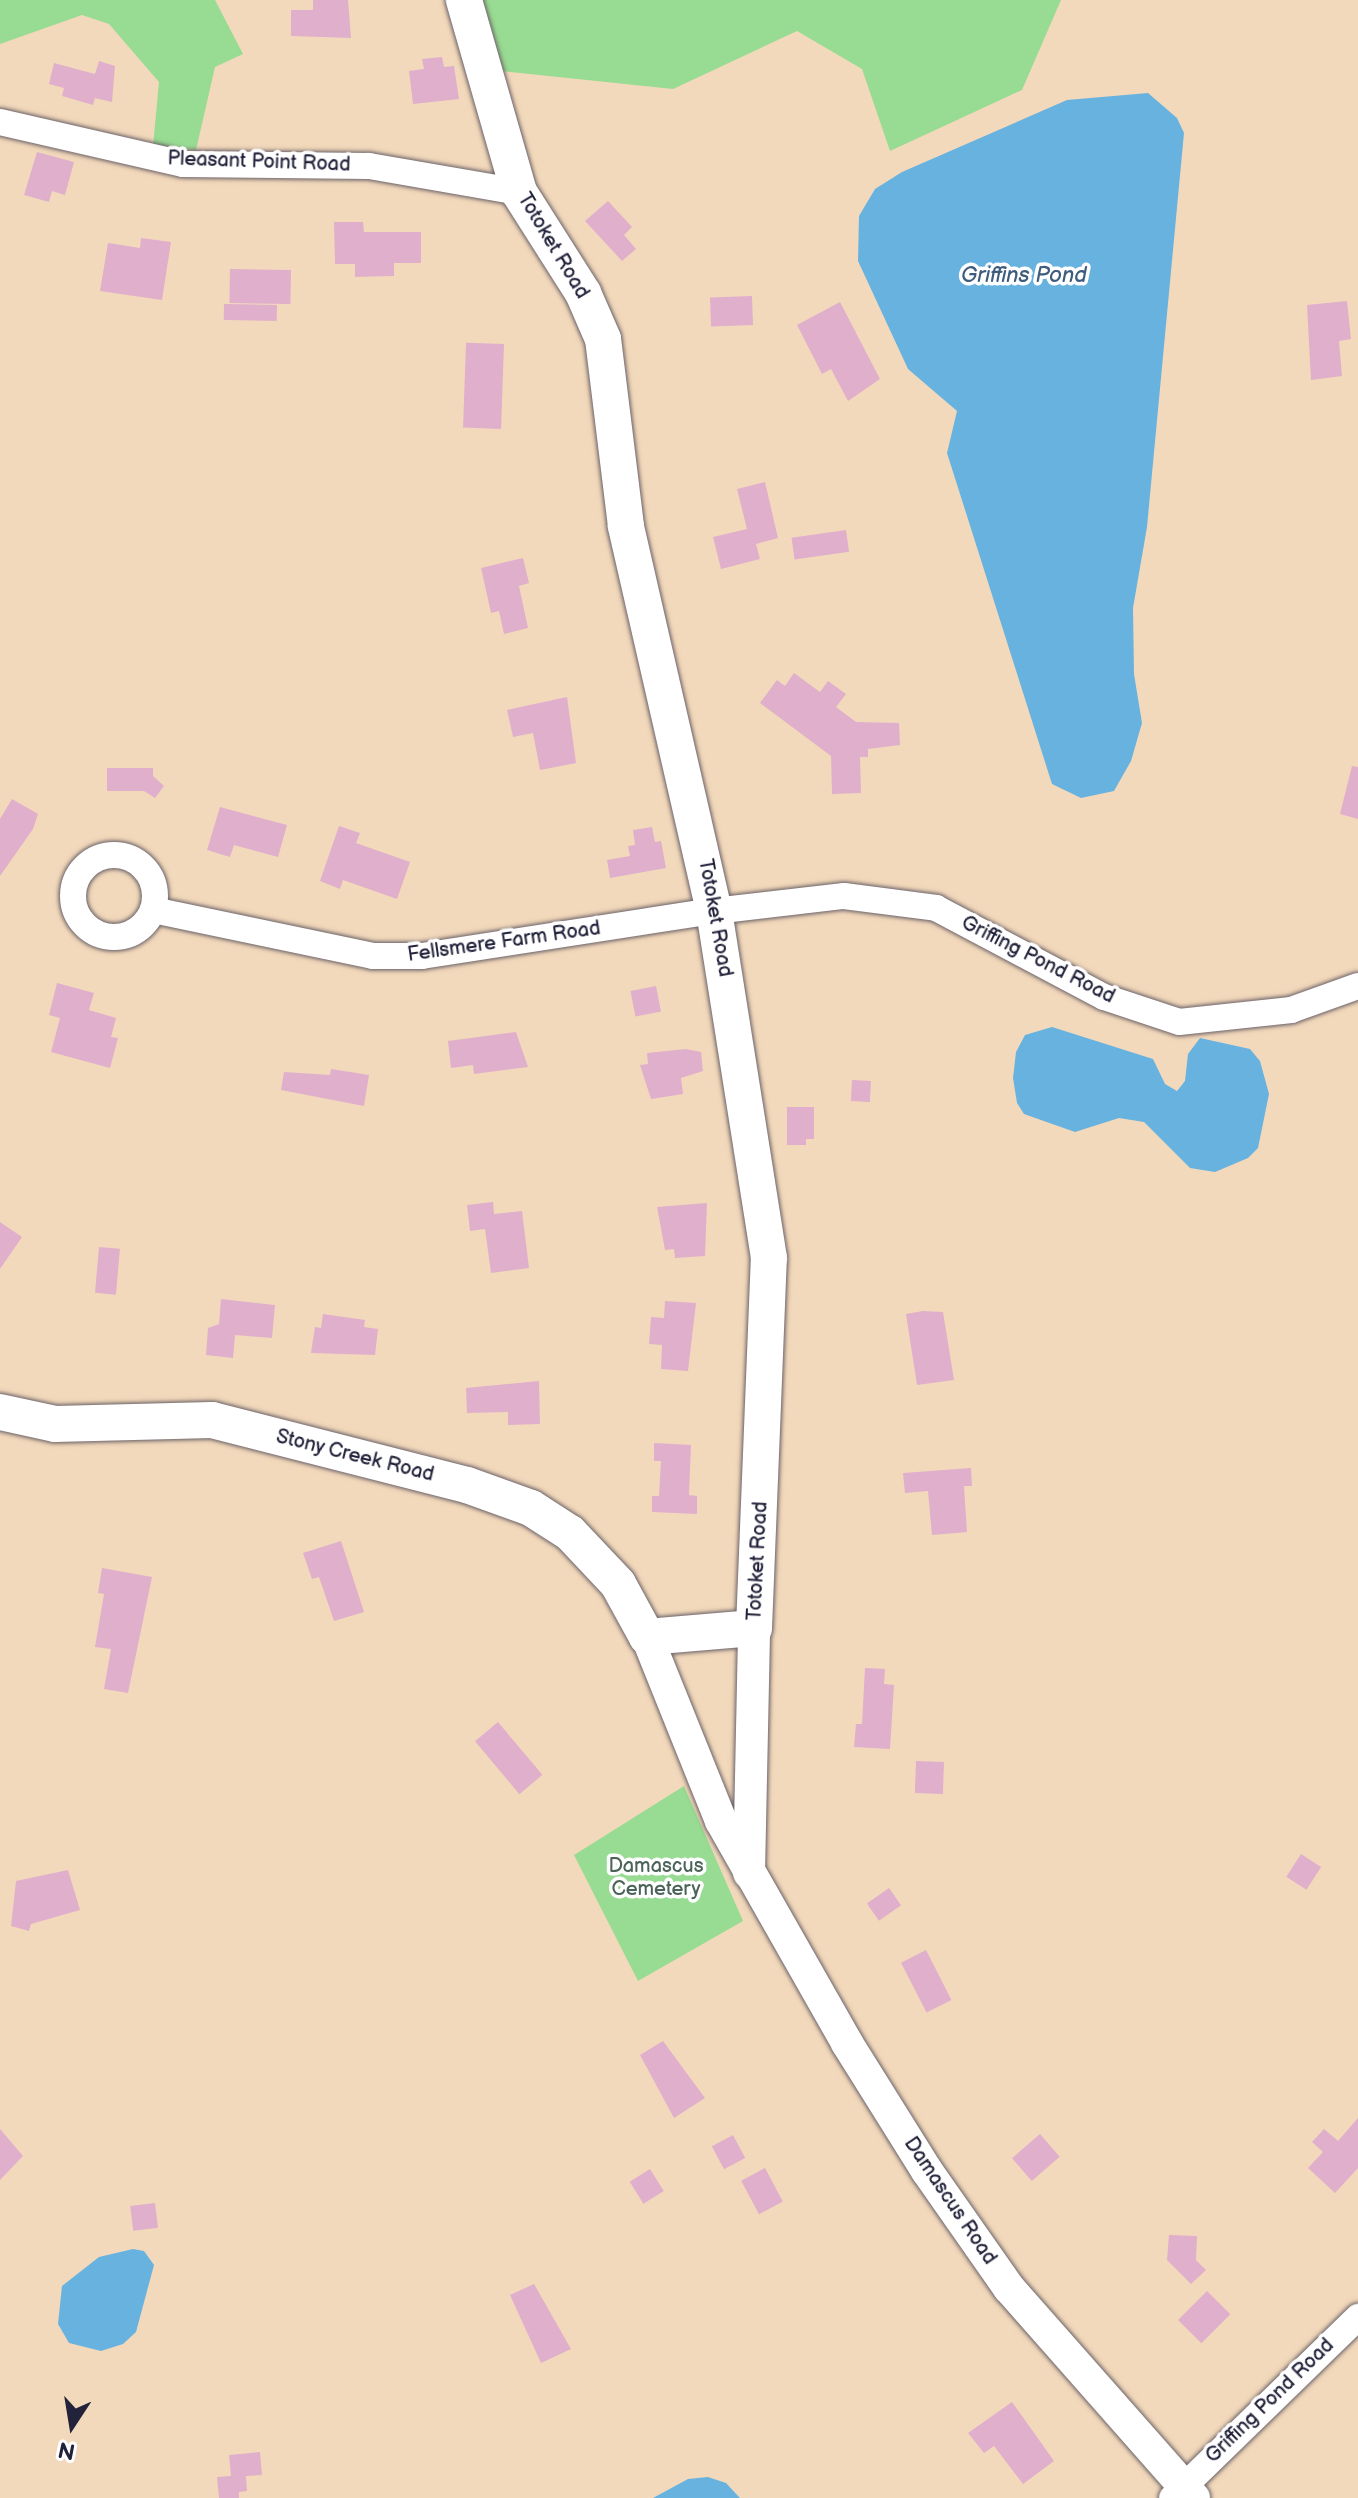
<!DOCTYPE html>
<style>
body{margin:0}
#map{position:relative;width:1358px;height:2498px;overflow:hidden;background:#f3d9bb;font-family:"Balsamiq Sans",sans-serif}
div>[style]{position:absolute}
.green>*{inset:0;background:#98db92}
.water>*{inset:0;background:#68b2e0}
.building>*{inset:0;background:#dfafcc;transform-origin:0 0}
.roads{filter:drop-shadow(0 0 2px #6b6268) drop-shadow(0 0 2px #6b6268)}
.minor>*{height:26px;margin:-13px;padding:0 13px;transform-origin:13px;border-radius:13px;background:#fff}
.minor>.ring{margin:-13px;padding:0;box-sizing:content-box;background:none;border:26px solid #fff;border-radius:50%}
.tertiary>*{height:32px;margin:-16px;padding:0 16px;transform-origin:16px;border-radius:16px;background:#fff}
.secondary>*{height:36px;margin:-18px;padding:0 18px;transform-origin:18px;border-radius:18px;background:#fff}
span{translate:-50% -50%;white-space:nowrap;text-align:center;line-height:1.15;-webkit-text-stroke:7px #fff;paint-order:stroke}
.street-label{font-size:20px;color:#22223b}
.park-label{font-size:20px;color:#4b6359}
.water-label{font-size:22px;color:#3e5c7d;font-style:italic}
.north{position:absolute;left:32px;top:2386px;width:80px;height:80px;-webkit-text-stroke:6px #fff;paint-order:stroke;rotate:192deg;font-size:22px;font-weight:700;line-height:32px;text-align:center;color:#22223b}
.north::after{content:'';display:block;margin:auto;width:28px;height:36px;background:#22223b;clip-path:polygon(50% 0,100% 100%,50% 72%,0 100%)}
</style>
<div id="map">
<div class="green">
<i style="clip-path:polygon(0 0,215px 0,243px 54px,215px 67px,196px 150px,153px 146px,159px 82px,109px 24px,82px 15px,0 44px)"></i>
<i style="clip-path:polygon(482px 0,1061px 0,1022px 90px,890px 151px,862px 69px,797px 31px,673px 89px,502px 71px)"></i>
<i style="clip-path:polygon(684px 1786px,743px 1921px,638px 1981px,574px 1855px)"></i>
</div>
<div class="water">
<i style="clip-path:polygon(1148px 93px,1177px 118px,1184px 133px,1147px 527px,1133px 608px,1134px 674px,1142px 723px,1131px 761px,1114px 791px,1081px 798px,1052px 784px,947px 453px,957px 411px,908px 369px,858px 261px,859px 216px,875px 189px,902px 172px,1067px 100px)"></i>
<i style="clip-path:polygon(1052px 1027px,1153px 1059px,1165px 1084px,1177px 1091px,1185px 1081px,1188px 1054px,1200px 1038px,1250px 1049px,1260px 1061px,1269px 1094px,1258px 1148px,1248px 1158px,1215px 1172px,1190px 1168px,1144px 1122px,1119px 1118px,1075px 1132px,1024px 1114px,1017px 1103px,1013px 1078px,1016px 1052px,1025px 1035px)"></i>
<i style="clip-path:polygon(133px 2249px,144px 2251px,154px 2265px,136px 2332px,123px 2344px,101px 2351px,69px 2343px,58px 2324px,62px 2286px,99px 2257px)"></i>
<i style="clip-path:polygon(708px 2477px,726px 2483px,740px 2498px,653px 2498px,688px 2479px)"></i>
</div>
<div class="building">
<i style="clip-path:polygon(313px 0,348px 0,351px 38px,291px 36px,291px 10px,313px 10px)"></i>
<i style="clip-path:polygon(442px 57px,444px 67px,454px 66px,459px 99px,413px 104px,409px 71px,424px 69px,422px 59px)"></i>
<i style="clip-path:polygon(99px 61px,115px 66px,112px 102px,95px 98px,93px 105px,62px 96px,64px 88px,49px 84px,54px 63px,95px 74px)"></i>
<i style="clip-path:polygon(37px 152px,74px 162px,65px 195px,52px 191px,49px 202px,24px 195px)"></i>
<i style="clip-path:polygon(608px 201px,632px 227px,624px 235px,636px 249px,622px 261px,585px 221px)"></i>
<i style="clip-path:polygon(334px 222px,363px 222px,364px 232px,421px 232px,421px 263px,394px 263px,394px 276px,355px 277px,355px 264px,335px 264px)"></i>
<i style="clip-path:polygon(141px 238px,171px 242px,162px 300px,100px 291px,108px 243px,140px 248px)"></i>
<i style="left:230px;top:269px;width:61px;height:34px;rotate:1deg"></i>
<i style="left:752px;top:296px;width:29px;height:42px;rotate:88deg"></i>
<i style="clip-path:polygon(1347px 301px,1351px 339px,1339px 341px,1342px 376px,1311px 380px,1307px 305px)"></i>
<i style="clip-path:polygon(840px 302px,880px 379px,848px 401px,831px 369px,822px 374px,797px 325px)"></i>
<i style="left:224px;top:304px;width:53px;height:16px;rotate:1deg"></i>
<i style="left:504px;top:344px;width:85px;height:38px;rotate:92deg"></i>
<i style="clip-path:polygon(765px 482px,778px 538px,756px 544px,760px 559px,721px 569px,713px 537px,747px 529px,737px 489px)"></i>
<i style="left:846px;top:530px;width:22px;height:55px;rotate:82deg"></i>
<i style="clip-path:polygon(523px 558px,529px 583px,519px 586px,528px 628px,504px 634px,499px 611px,491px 613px,481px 568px)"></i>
<i style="clip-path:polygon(794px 673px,820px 692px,828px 681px,846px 694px,836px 707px,856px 722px,899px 723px,900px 745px,868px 749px,868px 757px,860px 757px,861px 793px,832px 794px,831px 756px,760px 703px,777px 680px,785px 686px)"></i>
<i style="clip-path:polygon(567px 697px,576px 763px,540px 770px,533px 733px,513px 737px,507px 710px)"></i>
<i style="clip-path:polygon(1352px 766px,1358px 767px,1358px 819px,1340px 814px)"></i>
<i style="clip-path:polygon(107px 768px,153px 768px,153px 776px,164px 786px,155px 798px,144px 791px,107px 791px)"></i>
<i style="clip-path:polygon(12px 799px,38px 814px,33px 829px,0 876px,0 819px)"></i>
<i style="clip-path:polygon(220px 807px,287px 825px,278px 857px,234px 845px,230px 857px,207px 850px)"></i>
<i style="clip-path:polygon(339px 826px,360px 833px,356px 843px,410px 862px,397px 899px,343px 880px,340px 889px,320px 881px)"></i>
<i style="clip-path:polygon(652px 827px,655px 842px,661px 841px,666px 868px,610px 878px,607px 860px,630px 856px,628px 846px,635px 845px,633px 830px)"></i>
<i style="clip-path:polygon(57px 983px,94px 993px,89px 1010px,116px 1018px,111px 1037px,118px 1038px,110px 1068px,51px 1052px,60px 1018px,49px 1015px)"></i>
<i style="left:656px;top:986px;width:26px;height:26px;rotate:79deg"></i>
<i style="clip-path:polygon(516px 1032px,528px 1067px,474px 1074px,473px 1065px,451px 1068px,448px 1041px)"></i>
<i style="clip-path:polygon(686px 1049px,701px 1052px,703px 1071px,681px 1078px,683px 1094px,651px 1099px,640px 1065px,648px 1064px,647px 1053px)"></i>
<i style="clip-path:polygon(331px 1069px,369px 1075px,364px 1106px,281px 1090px,284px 1072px,330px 1075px)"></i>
<i style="left:852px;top:1080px;width:19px;height:21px;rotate:3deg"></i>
<i style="clip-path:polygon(787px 1107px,814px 1107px,814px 1139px,806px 1139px,806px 1145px,787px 1145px)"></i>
<i style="clip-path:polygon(493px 1202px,494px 1214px,522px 1211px,529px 1268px,491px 1273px,485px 1229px,470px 1231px,467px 1205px)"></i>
<i style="clip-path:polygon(707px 1203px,705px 1256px,675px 1258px,674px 1249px,665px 1250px,657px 1207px)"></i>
<i style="clip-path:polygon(0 1222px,22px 1237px,0 1269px)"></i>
<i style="left:99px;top:1247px;width:21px;height:46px;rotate:5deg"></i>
<i style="clip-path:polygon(221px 1299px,275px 1305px,272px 1338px,235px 1335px,233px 1358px,206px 1355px,208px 1328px,219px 1324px)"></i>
<i style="clip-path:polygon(665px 1301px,696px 1303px,688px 1371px,661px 1369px,662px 1345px,649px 1344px,651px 1317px,664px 1318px)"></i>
<i style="clip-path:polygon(923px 1311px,943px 1312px,954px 1380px,917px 1385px,906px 1314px)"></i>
<i style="clip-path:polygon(323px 1314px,365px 1320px,364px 1327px,378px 1329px,375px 1355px,311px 1353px,315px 1327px,321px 1328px)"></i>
<i style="clip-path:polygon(539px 1381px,540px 1424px,508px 1425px,508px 1412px,467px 1413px,466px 1388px)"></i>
<i style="clip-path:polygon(654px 1443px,691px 1445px,689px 1495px,697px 1496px,697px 1514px,652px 1512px,652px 1496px,659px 1496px,661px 1461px,654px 1461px)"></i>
<i style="clip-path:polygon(971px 1468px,972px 1486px,964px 1486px,967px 1532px,932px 1535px,928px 1491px,905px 1493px,903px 1473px)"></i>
<i style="clip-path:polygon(341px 1541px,364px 1612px,334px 1621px,319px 1577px,312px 1579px,303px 1553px)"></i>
<i style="clip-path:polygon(102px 1568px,152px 1577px,128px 1693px,104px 1689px,111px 1649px,95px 1647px,104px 1594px,98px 1593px)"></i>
<i style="clip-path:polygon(865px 1668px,885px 1669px,884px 1684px,894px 1685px,890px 1749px,854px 1747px,856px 1724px,862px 1724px)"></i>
<i style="left:498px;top:1722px;width:69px;height:30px;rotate:50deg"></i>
<i style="left:916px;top:1761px;width:28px;height:32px;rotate:2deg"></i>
<i style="left:1301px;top:1854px;width:24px;height:27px;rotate:33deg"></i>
<i style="clip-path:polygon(68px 1870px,80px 1910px,31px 1924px,29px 1931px,11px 1926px,16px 1881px)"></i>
<i style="left:889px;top:1888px;width:21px;height:27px;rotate:55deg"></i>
<i style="left:926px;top:1950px;width:56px;height:28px;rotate:63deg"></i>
<i style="clip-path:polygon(663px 2041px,705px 2098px,674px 2118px,640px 2055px)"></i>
<i style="clip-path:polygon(1358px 2118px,1358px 2168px,1335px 2193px,1308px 2168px,1323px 2152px,1312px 2142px,1324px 2129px,1338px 2141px)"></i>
<i style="clip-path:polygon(0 2129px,23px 2156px,0 2180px)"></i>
<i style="left:1040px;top:2134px;width:30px;height:37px;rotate:49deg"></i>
<i style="left:733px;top:2135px;width:26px;height:24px;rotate:62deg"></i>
<i style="left:765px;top:2168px;width:38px;height:27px;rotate:62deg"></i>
<i style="left:650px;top:2169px;width:26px;height:24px;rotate:58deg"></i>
<i style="left:155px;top:2203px;width:25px;height:25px;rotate:83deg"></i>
<i style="clip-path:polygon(1169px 2235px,1197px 2236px,1196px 2260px,1206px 2270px,1191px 2284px,1167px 2260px)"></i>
<i style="clip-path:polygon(534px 2284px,571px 2349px,541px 2363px,510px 2295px)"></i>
<i style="left:1207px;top:2291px;width:33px;height:41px;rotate:45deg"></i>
<i style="clip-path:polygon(1012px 2402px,1054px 2461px,1023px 2484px,994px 2446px,984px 2453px,968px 2433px)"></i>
<i style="clip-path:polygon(260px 2452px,262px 2475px,246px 2476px,247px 2491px,239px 2492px,239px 2498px,219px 2498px,217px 2477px,231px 2476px,229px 2455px)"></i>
</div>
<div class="roads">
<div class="minor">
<i style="left:0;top:122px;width:188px;rotate:12.9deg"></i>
<i style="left:183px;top:164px;width:186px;rotate:0.6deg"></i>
<i style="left:369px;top:166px;width:152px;rotate:9.8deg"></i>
<i class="ring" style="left:73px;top:855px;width:56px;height:56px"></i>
<i style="left:153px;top:910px;width:225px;rotate:11.8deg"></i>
<i style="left:373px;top:956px;width:49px"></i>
<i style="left:422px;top:956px;width:295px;rotate:-8.8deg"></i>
<i style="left:714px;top:911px;width:131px;rotate:-6.6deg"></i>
<i style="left:844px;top:896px;width:93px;rotate:7.4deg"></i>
<i style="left:936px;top:908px;width:190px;rotate:27.9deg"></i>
<i style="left:1104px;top:997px;width:79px;rotate:18.4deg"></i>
<i style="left:1179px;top:1022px;width:113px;rotate:-6.1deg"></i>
<i style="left:1291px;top:1010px;width:71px;rotate:-19.7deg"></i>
<i style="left:1172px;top:2498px;width:260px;rotate:-44.2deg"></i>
</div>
<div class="tertiary">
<i style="left:647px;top:1637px;width:198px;rotate:68.1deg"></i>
<i style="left:721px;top:1821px;width:255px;rotate:60.4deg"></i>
<i style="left:847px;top:2043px;width:151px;rotate:58deg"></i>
<i style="left:927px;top:2171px;width:143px;rotate:55deg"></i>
<i style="left:1009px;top:2288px;width:280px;rotate:48.6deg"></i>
<i style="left:749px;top:1873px;width:245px;rotate:-88.8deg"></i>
</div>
<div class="secondary">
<i style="left:0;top:1412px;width:56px;rotate:12.3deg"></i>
<i style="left:55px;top:1424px;width:157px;rotate:-1.5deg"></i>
<i style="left:212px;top:1420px;width:263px;rotate:14.3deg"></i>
<i style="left:467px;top:1485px;width:68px;rotate:19.8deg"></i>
<i style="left:531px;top:1508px;width:46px;rotate:32.7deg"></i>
<i style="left:570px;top:1533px;width:70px;rotate:46.7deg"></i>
<i style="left:618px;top:1584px;width:60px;rotate:61.3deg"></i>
<i style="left:647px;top:1637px;width:107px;rotate:-4.8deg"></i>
<i style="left:754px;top:1628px;width:370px;rotate:-87.7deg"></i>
<i style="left:769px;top:1258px;width:351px;rotate:-99deg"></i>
<i style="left:714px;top:911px;width:395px;rotate:-102.9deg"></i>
<i style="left:626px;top:526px;width:188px;rotate:-97deg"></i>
<i style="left:603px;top:339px;width:50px;rotate:-113.5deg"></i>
<i style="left:583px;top:293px;width:120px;rotate:-122.4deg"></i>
<i style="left:519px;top:192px;width:200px;rotate:-106deg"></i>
</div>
</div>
<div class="street-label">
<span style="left:259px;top:162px;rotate:2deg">Pleasant Point Road</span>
<span style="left:553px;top:246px;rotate:59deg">Totoket Road</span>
<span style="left:715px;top:918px;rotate:80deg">Totoket Road</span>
<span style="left:504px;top:942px;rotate:-8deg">Fellsmere Farm Road</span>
<span style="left:1038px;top:960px;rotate:27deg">Griffing Pond Road</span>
<span style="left:355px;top:1456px;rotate:14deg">Stony Creek Road</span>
<span style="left:758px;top:1561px;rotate:-87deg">Totoket Road</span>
<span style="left:950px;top:2201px;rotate:56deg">Damascus Road</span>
<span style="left:1270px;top:2401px;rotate:-44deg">Griffing Pond Road</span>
</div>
<div class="park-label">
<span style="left:656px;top:1878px">Damascus<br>Cemetery</span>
</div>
<div class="water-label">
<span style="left:1024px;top:276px">Griffins Pond</span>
</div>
<div class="north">N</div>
</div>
